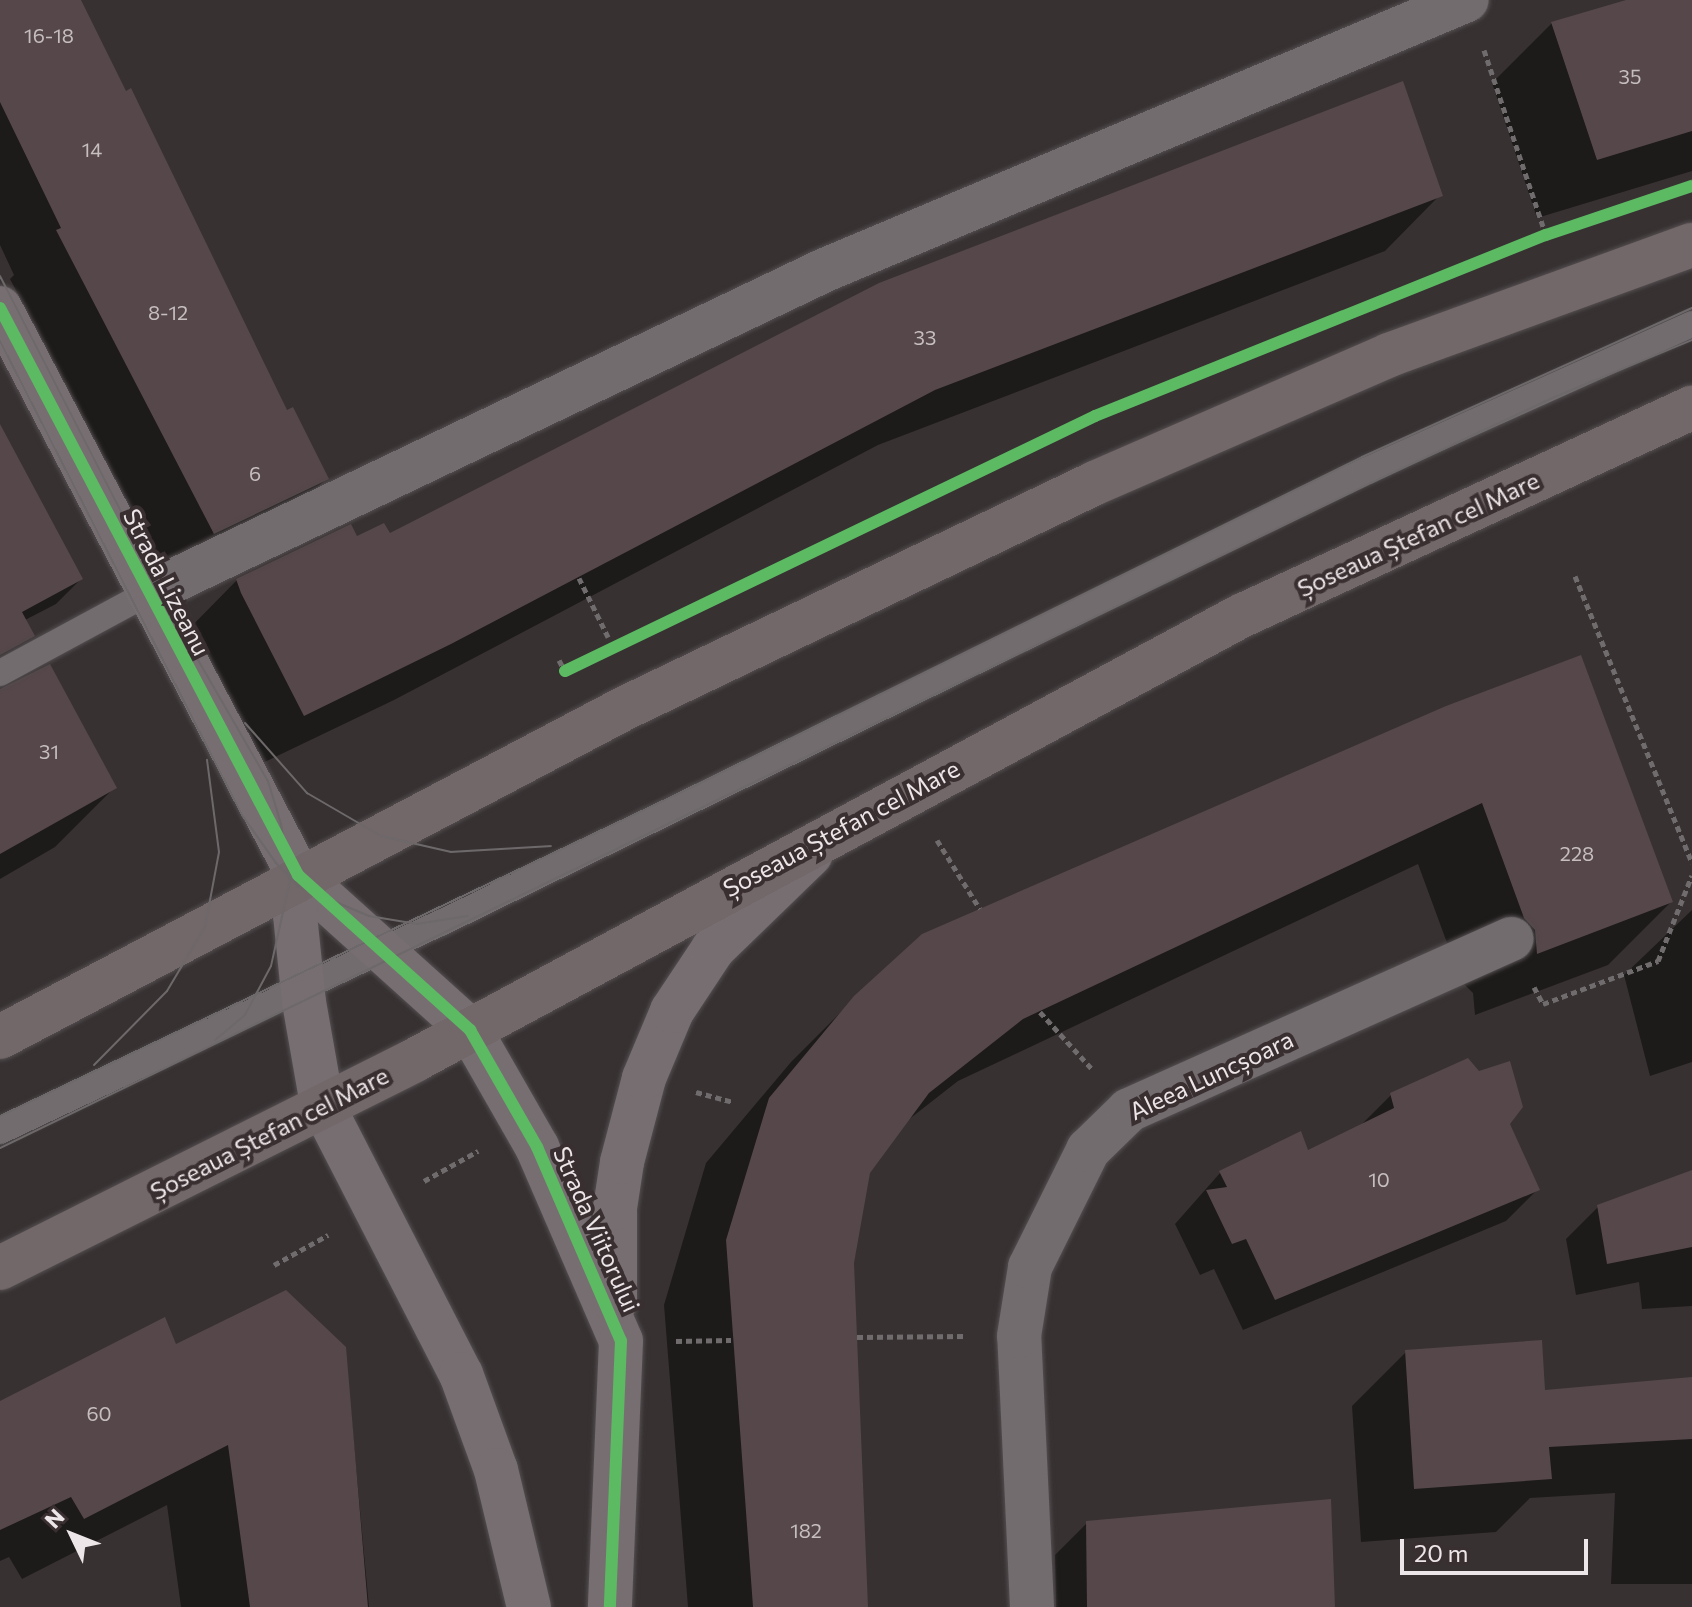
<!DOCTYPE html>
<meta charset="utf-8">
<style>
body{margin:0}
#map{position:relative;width:1692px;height:1607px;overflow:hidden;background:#373132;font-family:Commissioner,sans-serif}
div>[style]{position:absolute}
.shadow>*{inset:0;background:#0007}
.building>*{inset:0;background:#55474a}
.path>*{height:5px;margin-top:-2.5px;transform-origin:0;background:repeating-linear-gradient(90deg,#706c6d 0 6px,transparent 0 10px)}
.roads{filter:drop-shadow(0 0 2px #544f50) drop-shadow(0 0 2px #544f50)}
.lane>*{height:26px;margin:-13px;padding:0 13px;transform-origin:13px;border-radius:13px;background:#726c6e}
.street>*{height:44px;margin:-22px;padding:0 22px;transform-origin:22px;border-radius:22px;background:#726c6e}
.secondary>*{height:44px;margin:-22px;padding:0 22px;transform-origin:22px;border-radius:22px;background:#776e71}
.primary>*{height:44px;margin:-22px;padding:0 22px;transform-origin:22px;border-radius:22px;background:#726769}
.tram>*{height:2px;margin:-1px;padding:0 1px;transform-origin:1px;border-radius:1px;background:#6d6869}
.cycleway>*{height:12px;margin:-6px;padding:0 6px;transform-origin:6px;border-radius:6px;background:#5cba63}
span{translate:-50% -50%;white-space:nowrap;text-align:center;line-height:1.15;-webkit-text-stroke:8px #392f31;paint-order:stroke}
.number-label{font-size:20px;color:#c7bec0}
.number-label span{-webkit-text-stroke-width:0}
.street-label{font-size:24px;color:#ede6e8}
.north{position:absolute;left:32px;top:1495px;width:80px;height:80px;-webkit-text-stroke:6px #392f31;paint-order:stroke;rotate:313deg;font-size:22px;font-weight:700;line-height:32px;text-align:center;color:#ede6e8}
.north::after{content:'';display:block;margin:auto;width:28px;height:36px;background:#ede6e8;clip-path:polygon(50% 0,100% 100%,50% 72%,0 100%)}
.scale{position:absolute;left:1400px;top:1539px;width:188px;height:36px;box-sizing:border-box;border:4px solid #ede6e8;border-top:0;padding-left:10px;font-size:24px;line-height:28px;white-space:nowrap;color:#ede6e8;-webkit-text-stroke:6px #392f31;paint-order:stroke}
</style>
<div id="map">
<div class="shadow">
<i style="clip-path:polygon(0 0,79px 0,286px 413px,326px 479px,279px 526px,167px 579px,10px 279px,14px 275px,0 245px)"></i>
<i style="clip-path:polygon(1633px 0,1692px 0,1692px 171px,1537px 218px,1492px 83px,1552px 23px)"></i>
<i style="clip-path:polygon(1440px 195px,1385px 251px,878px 445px,394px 700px,248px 770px,182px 636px,237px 580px,356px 539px,389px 536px)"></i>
<i style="clip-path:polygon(0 430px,81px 579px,56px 604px,0 633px)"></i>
<i style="clip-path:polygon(1446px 708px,1671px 902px,1608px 965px,1475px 1015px,1473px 993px,1461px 981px,1418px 864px,958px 1081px,903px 1124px,868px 1172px,852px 1263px,866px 1607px,688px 1607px,664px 1305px,706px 1163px,791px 1062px,855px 998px)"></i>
<i style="clip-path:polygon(0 717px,115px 787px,55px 847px,0 879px)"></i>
<i style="clip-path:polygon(1692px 910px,1692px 1062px,1650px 1076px,1624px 975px)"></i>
<i style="clip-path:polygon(1391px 1095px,1508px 1124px,1538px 1189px,1506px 1221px,1243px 1330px,1214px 1269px,1200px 1275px,1175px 1224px,1220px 1173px,1307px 1153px,1359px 1127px)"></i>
<i style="clip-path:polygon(1692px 1172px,1692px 1306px,1642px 1309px,1639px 1282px,1576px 1295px,1566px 1239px,1598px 1207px)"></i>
<i style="clip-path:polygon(175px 1346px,345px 1348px,369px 1607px,181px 1607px,167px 1505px,22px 1579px,9px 1557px,0 1561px,0 1404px)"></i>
<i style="clip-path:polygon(1406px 1352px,1543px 1392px,1692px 1379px,1692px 1584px,1611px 1584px,1615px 1493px,1530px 1498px,1496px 1532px,1361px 1542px,1352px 1406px)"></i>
<i style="clip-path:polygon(1087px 1523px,1333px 1607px,1056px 1607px,1055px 1555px)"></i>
</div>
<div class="building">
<i style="clip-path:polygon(0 0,81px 0,126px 91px,131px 88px,287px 410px,293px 407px,329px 479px,214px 534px,56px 230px,61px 228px,0 102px)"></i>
<i style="clip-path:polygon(1626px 0,1692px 0,1692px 131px,1597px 160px,1551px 22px)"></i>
<i style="clip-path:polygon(1403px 81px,1443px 196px,935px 390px,451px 644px,304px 716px,241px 593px,236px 579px,351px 524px,357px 536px,384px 523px,390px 533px,879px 283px)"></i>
<i style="clip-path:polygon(0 424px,83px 579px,22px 612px,35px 636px,0 655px)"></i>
<i style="clip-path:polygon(1581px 655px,1673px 902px,1537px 954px,1535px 930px,1524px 918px,1482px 803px,1023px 1019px,929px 1093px,870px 1173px,854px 1263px,868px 1607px,753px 1607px,726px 1240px,769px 1098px,854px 996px,922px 934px,1446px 706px)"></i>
<i style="clip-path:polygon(50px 664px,117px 788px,0 854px,0 689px)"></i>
<i style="clip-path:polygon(1468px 1058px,1479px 1071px,1510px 1061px,1523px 1107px,1510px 1124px,1540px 1190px,1275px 1300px,1246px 1239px,1232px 1244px,1206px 1190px,1227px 1187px,1219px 1171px,1301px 1131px,1308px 1150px,1394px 1108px,1390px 1093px)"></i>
<i style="clip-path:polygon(1692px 1170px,1692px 1247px,1607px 1264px,1597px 1205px)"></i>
<i style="clip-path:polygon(286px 1290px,346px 1347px,368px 1607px,250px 1607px,228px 1445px,84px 1519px,71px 1497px,0 1530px,0 1401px,165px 1317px,176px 1344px)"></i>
<i style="clip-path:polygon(1542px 1340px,1545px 1390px,1692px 1377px,1692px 1439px,1549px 1447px,1552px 1479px,1414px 1489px,1405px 1350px)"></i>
<i style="clip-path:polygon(1331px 1499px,1335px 1607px,1087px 1607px,1086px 1521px)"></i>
</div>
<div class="path">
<i style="left:1484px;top:50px;width:198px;rotate:71.5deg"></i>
<i style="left:1575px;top:576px;width:310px;rotate:67.8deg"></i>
<i style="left:579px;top:578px;width:66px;rotate:63.8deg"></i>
<i style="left:559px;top:660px;width:19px;rotate:62deg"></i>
<i style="left:937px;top:840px;width:81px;rotate:58.1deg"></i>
<i style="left:1534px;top:987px;width:19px;rotate:62deg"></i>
<i style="left:1543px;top:1004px;width:123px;rotate:-20.5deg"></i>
<i style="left:1658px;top:961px;width:92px;rotate:-68.4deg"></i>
<i style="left:1040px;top:1012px;width:79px;rotate:47.6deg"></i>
<i style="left:696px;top:1092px;width:39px;rotate:15deg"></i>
<i style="left:424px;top:1181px;width:62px;rotate:-29.1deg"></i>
<i style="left:274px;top:1265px;width:62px;rotate:-29.1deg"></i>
<i style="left:857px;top:1337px;width:109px;rotate:-0.5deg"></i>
<i style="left:676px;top:1341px;width:55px;rotate:-1deg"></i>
</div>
<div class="roads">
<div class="lane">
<i style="left:0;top:673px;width:168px;rotate:-28.4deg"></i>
<i style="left:0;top:1131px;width:488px;rotate:-25.3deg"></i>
<i style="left:441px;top:923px;width:1029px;rotate:-26.07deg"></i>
<i style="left:1365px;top:471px;width:359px;rotate:-24.2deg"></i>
</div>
<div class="street">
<i style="left:148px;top:593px;width:750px;rotate:-25.51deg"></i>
<i style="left:825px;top:270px;width:696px;rotate:-22.81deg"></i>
<i style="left:1032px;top:1607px;width:271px;rotate:-92.7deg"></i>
<i style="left:1019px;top:1336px;width:70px;rotate:-80.9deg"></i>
<i style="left:1030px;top:1267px;width:131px;rotate:-63.6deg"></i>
<i style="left:1088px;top:1150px;width:57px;rotate:-44.3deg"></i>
<i style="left:1129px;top:1110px;width:419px;rotate:-24.1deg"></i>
</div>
<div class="secondary">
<i style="left:0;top:308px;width:641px;rotate:62.27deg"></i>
<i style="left:298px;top:875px;width:232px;rotate:42deg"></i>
<i style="left:470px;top:1030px;width:135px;rotate:60.2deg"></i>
<i style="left:537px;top:1147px;width:211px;rotate:66.6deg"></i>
<i style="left:621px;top:1341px;width:266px;rotate:92.4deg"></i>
<i style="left:298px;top:875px;width:40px;rotate:94.3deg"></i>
<i style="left:295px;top:915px;width:87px;rotate:84.1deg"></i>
<i style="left:304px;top:1002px;width:104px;rotate:80deg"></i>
<i style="left:322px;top:1104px;width:304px;rotate:62.8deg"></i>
<i style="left:461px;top:1374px;width:102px;rotate:70deg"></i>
<i style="left:496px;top:1470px;width:141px;rotate:76.5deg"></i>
<i style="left:615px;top:1302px;width:94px;rotate:-90deg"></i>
<i style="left:615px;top:1208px;width:47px;rotate:-81.3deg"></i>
<i style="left:622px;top:1162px;width:87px;rotate:-75.3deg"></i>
<i style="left:644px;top:1078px;width:73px;rotate:-67.3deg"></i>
<i style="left:672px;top:1011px;width:74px;rotate:-56.5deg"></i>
<i style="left:713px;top:949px;width:136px;rotate:-44.1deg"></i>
</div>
<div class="primary">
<i style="left:0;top:1037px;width:706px;rotate:-27.76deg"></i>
<i style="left:625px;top:708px;width:521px;rotate:-25.58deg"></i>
<i style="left:1095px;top:483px;width:321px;rotate:-23.5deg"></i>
<i style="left:1389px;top:355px;width:322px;rotate:-20deg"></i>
<i style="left:0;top:1268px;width:462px;rotate:-26.6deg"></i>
<i style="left:413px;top:1061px;width:940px;rotate:-28.26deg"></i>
<i style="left:1241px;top:616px;width:497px;rotate:-24.8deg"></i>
</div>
</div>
<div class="tram">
<i style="left:0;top:276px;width:424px;rotate:62.8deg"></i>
<i style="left:194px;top:653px;width:148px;rotate:60deg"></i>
<i style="left:268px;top:781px;width:45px;rotate:73.2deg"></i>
<i style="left:281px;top:824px;width:58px;rotate:81deg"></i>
<i style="left:290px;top:881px;width:87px;rotate:102.6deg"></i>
<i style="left:271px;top:966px;width:55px;rotate:118deg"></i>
<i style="left:245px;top:1015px;width:39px;rotate:140deg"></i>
<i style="left:0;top:341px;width:532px;rotate:62.95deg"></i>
<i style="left:242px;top:815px;width:59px;rotate:54.7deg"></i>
<i style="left:276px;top:863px;width:32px;rotate:46deg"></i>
<i style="left:298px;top:886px;width:77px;rotate:22.9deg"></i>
<i style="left:369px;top:916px;width:49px;rotate:9.5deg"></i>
<i style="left:417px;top:924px;width:51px;rotate:-9.1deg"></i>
<i style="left:245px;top:723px;width:94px;rotate:48.5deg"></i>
<i style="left:307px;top:793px;width:86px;rotate:30.2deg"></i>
<i style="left:381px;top:836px;width:72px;rotate:12.9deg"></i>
<i style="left:451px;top:852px;width:100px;rotate:-3.4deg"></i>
<i style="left:94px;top:1065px;width:104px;rotate:-45.4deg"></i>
<i style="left:167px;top:991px;width:74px;rotate:-59.3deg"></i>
<i style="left:205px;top:927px;width:76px;rotate:-79.4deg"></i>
<i style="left:219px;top:852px;width:93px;rotate:-97.4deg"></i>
<i style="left:0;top:1116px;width:764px;rotate:-25.42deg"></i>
<i style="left:690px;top:788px;width:749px;rotate:-26.22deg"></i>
<i style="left:1362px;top:457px;width:362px;rotate:-24.3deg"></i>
<i style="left:0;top:1148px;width:1524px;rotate:-25.88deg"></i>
<i style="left:1371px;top:483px;width:198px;rotate:-25.1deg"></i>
<i style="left:1550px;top:399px;width:154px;rotate:-22.6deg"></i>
</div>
<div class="cycleway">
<i style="left:0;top:308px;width:641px;rotate:62.27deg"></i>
<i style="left:298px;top:875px;width:232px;rotate:42deg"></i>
<i style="left:470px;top:1030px;width:135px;rotate:60.2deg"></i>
<i style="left:537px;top:1147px;width:211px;rotate:66.6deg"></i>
<i style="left:621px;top:1341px;width:266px;rotate:92.4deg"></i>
<i style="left:565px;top:671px;width:588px;rotate:-25.69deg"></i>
<i style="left:1095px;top:416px;width:486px;rotate:-21.9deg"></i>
<i style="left:1546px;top:235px;width:154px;rotate:-18.6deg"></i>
</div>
<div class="number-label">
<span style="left:49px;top:35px">16-18</span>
<span style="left:1630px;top:76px">35</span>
<span style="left:92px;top:149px">14</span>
<span style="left:168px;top:312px">8-12</span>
<span style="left:925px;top:337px">33</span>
<span style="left:255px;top:473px">6</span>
<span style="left:49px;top:751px">31</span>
<span style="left:1577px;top:853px">228</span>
<span style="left:1379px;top:1179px">10</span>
<span style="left:99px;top:1413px">60</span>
<span style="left:806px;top:1530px">182</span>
</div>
<div class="street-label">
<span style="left:1418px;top:534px;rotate:-25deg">Șoseaua Ștefan cel Mare</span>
<span style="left:167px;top:582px;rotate:63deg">Strada Lizeanu</span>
<span style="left:841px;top:828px;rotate:-28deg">Șoseaua Ștefan cel Mare</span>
<span style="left:1211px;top:1075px;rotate:-25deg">Aleea Luncșoara</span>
<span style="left:269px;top:1133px;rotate:-27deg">Șoseaua Ștefan cel Mare</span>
<span style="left:597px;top:1229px;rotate:66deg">Strada Viitorului</span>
</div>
<div class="north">N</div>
<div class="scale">20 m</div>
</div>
